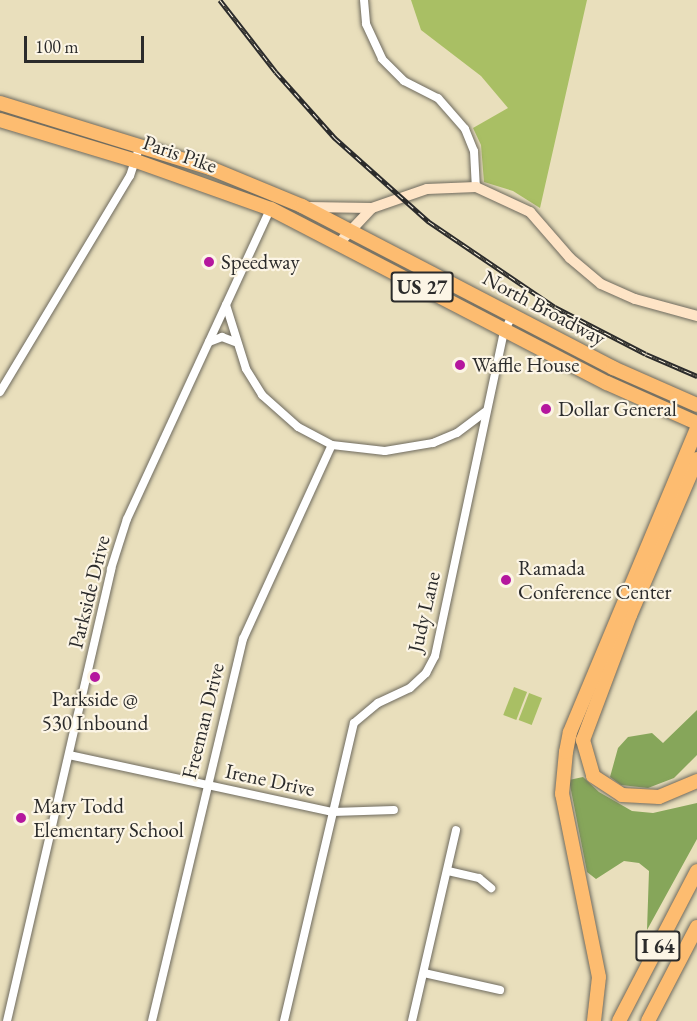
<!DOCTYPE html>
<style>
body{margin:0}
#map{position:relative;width:697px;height:1021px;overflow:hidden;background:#e9dfbc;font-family:"EB Garamond",serif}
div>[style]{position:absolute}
.green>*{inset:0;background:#a9bf64;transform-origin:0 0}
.forest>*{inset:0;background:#86a65a}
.roads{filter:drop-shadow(0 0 2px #6e6a5e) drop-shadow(0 0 2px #6e6a5e)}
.street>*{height:8px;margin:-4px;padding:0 4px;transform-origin:4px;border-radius:4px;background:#fff}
.secondary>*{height:10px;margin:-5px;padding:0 5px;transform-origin:5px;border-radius:5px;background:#fee4c6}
.highway>*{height:14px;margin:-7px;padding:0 7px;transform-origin:7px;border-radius:7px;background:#fdbc70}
.rail>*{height:4.5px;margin-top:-2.25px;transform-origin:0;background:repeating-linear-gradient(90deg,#fcf5e5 0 7px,#2b2b2b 0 14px);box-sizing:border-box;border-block:2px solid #2b2b2b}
.dots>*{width:16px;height:16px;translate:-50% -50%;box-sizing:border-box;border:3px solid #fcf5e5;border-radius:50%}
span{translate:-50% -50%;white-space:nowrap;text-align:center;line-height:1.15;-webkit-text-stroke:4.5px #fcf5e5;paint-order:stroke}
.shield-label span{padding:2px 4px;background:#fcf5e5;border:2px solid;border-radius:4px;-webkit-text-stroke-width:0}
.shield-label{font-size:20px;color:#2b2b2b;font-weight:700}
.street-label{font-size:21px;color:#2b2b2b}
.poi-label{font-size:21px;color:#2b2b2b}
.left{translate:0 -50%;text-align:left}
.scale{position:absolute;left:24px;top:36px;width:120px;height:27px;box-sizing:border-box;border:3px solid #2b2b2b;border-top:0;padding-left:8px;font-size:18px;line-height:21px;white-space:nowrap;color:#2b2b2b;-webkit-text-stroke:4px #fcf5e5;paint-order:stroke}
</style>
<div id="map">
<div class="green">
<i style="clip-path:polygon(411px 0,587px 0,540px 208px,513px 191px,484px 182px,481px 145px,473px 128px,508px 108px,481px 76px,421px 30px)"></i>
<i style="left:514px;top:687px;width:14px;height:30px;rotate:21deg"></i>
<i style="left:529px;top:693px;width:14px;height:29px;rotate:21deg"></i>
</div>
<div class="forest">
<i style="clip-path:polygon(697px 710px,697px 755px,674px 778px,648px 788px,621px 785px,610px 777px,618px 748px,628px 737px,652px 733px,663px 743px)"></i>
<i style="clip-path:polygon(583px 777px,599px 792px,632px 811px,653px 813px,697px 803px,697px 839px,647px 930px,649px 871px,639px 863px,624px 861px,596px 879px,587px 872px,569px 780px)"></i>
</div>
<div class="roads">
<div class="street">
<i style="left:364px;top:0;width:24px;rotate:85deg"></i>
<i style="left:366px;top:24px;width:38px;rotate:65deg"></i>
<i style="left:382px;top:59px;width:31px;rotate:45deg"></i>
<i style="left:404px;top:81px;width:38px;rotate:27deg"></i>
<i style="left:438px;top:98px;width:41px;rotate:48.9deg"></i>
<i style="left:465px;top:129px;width:24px;rotate:68deg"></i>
<i style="left:474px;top:151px;width:36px;rotate:87deg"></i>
<i style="left:226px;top:305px;width:67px;rotate:72.6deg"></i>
<i style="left:246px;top:369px;width:31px;rotate:58deg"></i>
<i style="left:262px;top:395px;width:48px;rotate:41.6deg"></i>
<i style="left:298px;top:427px;width:38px;rotate:28deg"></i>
<i style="left:332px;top:445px;width:53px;rotate:6.5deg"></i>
<i style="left:385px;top:451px;width:49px;rotate:-9.5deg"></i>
<i style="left:433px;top:443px;width:26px;rotate:-23deg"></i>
<i style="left:457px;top:433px;width:35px;rotate:-37deg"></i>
<i style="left:209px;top:342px;width:14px;rotate:-21deg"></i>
<i style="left:222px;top:337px;width:14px;rotate:21deg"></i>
<i style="left:0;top:392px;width:252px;rotate:-59deg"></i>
<i style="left:130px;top:176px;width:32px;rotate:-72deg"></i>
<i style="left:69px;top:755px;width:270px;rotate:12.2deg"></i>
<i style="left:333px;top:812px;width:61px;rotate:-1.9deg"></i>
<i style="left:448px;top:871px;width:32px;rotate:13deg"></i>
<i style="left:479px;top:878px;width:16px;rotate:40deg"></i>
<i style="left:424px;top:973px;width:78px;rotate:12.6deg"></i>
<i style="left:7px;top:1021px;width:464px;rotate:-77deg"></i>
<i style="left:111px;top:569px;width:52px;rotate:-72.3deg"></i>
<i style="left:127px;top:519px;width:343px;rotate:-65.2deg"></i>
<i style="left:152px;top:1021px;width:393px;rotate:-76.6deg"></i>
<i style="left:243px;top:639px;width:213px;rotate:-65.4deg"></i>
<i style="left:284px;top:1021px;width:306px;rotate:-76.8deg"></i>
<i style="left:354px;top:723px;width:31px;rotate:-40deg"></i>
<i style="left:378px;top:703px;width:35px;rotate:-25deg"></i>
<i style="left:410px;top:688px;width:22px;rotate:-43deg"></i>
<i style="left:426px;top:673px;width:19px;rotate:-62deg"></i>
<i style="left:435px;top:656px;width:332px;rotate:-78deg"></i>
<i style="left:504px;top:331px;width:18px;rotate:-61deg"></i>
<i style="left:412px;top:1021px;width:196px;rotate:-77deg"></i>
</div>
<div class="secondary">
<i style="left:307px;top:207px;width:65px;rotate:0.9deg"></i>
<i style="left:372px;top:208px;width:58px;rotate:-19.1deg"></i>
<i style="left:427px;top:189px;width:49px;rotate:-2.3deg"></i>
<i style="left:476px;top:187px;width:60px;rotate:24.8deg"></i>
<i style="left:530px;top:212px;width:61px;rotate:49deg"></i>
<i style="left:570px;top:258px;width:40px;rotate:40deg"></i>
<i style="left:601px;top:284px;width:37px;rotate:24deg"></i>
<i style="left:635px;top:299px;width:64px;rotate:15.3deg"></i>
<i style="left:339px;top:243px;width:48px;rotate:-46.7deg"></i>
</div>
<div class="highway">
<i style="left:0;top:103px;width:220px;rotate:17.2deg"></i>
<i style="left:210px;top:168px;width:100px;rotate:22.4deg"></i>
<i style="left:302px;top:206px;width:351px;rotate:27.5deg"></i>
<i style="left:613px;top:368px;width:92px;rotate:23.8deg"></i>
<i style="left:0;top:120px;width:142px;rotate:16.8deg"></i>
<i style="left:136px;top:161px;width:143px;rotate:19.6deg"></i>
<i style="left:271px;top:209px;width:378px;rotate:27.4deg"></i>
<i style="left:607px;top:383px;width:98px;rotate:24deg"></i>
<i style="left:697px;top:459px;width:170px;rotate:113.2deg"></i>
<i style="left:630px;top:615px;width:134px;rotate:110.6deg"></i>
<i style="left:583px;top:740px;width:37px;rotate:74deg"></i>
<i style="left:593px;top:776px;width:35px;rotate:33deg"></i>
<i style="left:622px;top:795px;width:37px;rotate:3deg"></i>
<i style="left:659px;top:797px;width:41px;rotate:-22.8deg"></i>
<i style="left:594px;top:1021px;width:44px;rotate:-83.5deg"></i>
<i style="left:599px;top:977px;width:187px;rotate:-101.4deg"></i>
<i style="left:562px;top:794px;width:42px;rotate:-84.6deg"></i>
<i style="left:566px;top:752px;width:20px;rotate:-79deg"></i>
<i style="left:570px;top:732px;width:329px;rotate:-67.3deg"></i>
<i style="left:619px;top:1021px;width:169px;rotate:-62.5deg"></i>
<i style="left:648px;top:1021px;width:106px;rotate:-62.5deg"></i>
</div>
</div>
<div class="rail">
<i style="left:220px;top:0;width:91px;rotate:52.1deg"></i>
<i style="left:276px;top:72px;width:89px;rotate:48.2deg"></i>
<i style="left:335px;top:138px;width:125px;rotate:41.7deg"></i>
<i style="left:428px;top:221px;width:153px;rotate:34.1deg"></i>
<i style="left:555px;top:307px;width:102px;rotate:27.3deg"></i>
<i style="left:646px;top:354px;width:56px;rotate:23.3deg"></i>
</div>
<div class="dots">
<i style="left:209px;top:262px;background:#b5179e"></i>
<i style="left:460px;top:365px;background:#b5179e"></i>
<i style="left:546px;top:409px;background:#b5179e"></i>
<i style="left:506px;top:580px;background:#b5179e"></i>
<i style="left:95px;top:677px;background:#b5179e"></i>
<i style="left:21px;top:818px;background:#b5179e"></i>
</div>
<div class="shield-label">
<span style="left:422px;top:287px">US 27</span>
<span style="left:658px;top:946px">I 64</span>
</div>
<div class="street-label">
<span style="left:180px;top:154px;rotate:19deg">Paris Pike</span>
<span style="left:544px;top:308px;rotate:28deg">North Broadway</span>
<span style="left:89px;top:592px;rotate:-76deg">Parkside Drive</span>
<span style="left:424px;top:612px;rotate:-77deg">Judy Lane</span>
<span style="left:203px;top:721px;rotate:-76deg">Freeman Drive</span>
<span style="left:270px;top:780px;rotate:12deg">Irene Drive</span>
</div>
<div class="poi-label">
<span class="left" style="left:221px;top:262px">Speedway</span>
<span class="left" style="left:472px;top:365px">Waffle House</span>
<span class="left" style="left:558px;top:409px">Dollar General</span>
<span class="left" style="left:518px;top:580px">Ramada<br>Conference Center</span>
<span style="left:95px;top:711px">Parkside @<br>530 Inbound</span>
<span class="left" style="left:33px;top:818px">Mary Todd<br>Elementary School</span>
</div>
<div class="scale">100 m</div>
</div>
